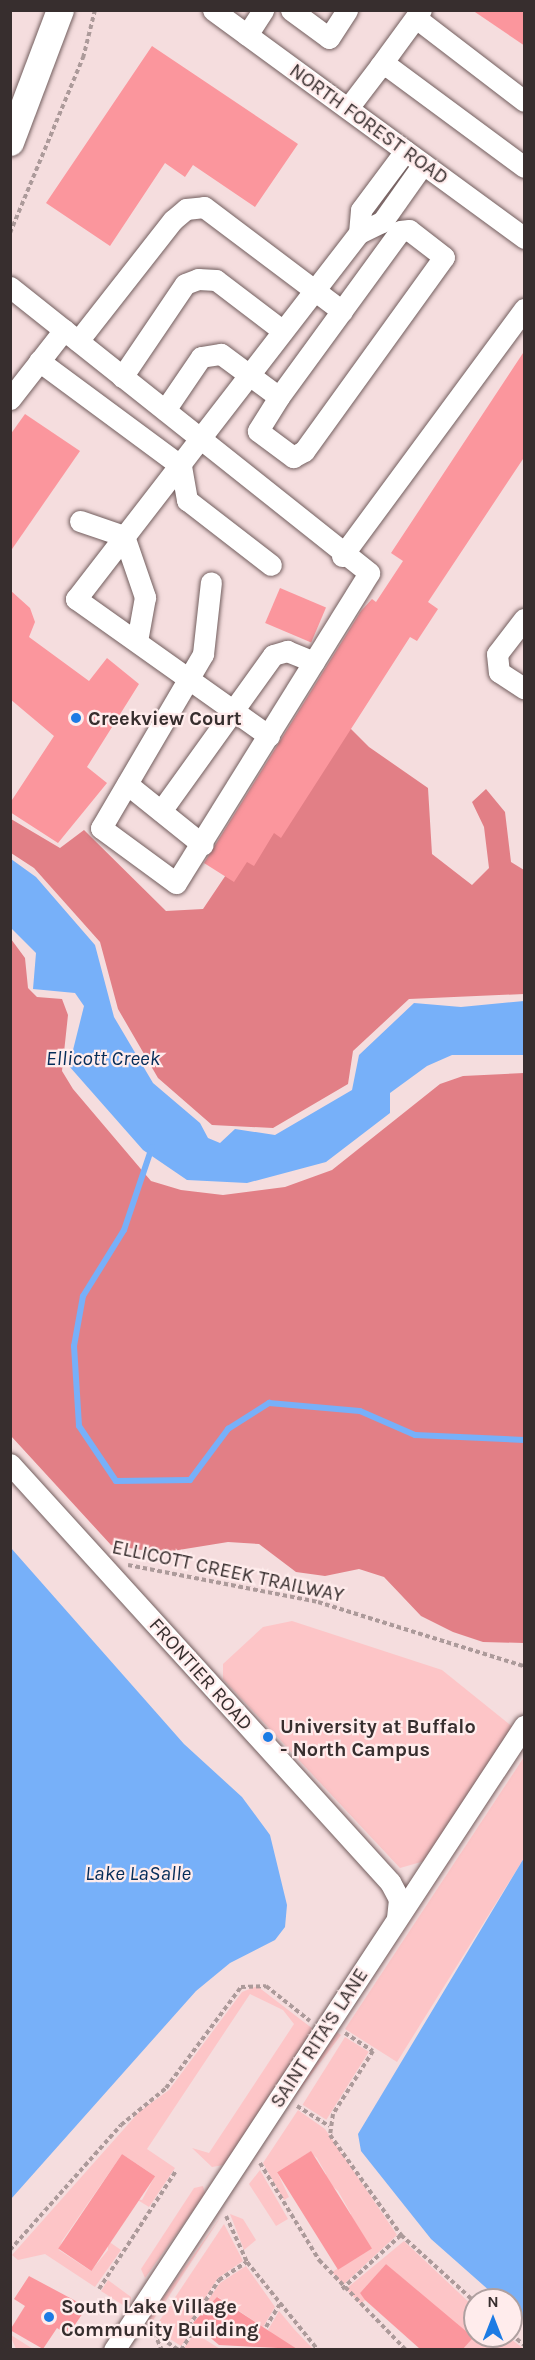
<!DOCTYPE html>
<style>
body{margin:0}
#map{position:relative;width:535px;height:2360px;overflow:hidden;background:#f5ddde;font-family:Karla,sans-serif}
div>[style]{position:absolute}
.green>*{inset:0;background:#fdc5c7;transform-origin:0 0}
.forest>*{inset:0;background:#e27f86}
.water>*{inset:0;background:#77b0f9}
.stream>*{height:6px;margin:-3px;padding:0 3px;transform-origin:3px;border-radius:3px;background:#77b0f9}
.building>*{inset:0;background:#fb969d;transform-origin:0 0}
.path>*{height:4px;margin-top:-2px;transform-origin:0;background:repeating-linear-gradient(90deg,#ac9a9a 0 4.5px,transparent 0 7.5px)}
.roads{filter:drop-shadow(0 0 2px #725e5e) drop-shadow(0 0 2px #725e5e)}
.minor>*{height:21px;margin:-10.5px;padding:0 10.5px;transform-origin:10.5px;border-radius:10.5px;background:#fff}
.major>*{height:27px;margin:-13.5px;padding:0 13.5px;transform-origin:13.5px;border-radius:13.5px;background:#fff}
.dots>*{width:16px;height:16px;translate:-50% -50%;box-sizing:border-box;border:3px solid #ffecec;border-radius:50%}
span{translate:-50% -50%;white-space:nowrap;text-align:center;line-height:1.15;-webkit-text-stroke:4.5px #ffecec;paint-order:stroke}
.street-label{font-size:20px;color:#372e2e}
.poi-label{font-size:20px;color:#372e2e;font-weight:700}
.left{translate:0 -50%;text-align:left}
.water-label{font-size:21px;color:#052c59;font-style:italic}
.frame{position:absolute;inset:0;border:12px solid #372e2e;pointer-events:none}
.north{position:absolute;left:463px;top:2288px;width:60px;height:60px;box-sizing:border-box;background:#ffecec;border:2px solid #afa0a0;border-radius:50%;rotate:0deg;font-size:16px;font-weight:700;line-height:24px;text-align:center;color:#372e2e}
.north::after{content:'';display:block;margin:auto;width:21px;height:27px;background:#1d7be4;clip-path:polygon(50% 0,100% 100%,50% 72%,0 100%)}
</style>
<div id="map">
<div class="green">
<i style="clip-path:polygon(292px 1621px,442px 1670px,514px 1728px,428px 1860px,400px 1868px,223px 1679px,223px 1664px,263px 1627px)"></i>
<i style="clip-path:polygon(524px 1757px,524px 1858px,397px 2062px,345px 2029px)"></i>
<i style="clip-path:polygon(257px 1986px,313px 2029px,224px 2165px,212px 2167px,192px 2148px,209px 2153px,294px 2024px,283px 2010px,250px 1994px,147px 2149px,175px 2168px,149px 2207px,136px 2199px,142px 2200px,155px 2176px,122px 2154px,62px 2241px,59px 2250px,91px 2271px,108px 2250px,108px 2241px,121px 2250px,95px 2287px,45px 2254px,18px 2260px,12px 2255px,139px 2112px,169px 2090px,242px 1992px)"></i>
<i style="left:337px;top:2032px;width:5px;height:163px;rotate:37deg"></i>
<i style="left:345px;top:2037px;width:28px;height:80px;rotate:32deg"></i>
<i style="clip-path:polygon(298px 2110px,325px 2129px,397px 2235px,343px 2285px,332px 2272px,370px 2249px,347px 2217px,351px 2214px,338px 2191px,322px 2177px,326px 2174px,317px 2158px,310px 2152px,277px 2172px,289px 2197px,284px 2200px,263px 2163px)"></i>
<i style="clip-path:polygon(260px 2170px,288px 2219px,276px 2226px,249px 2184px)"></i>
<i style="clip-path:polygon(203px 2186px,205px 2194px,145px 2278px,141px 2269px,194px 2188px)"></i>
<i style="clip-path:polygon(230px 2214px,243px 2219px,256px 2240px,244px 2250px)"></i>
<i style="clip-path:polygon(222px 2215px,152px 2322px,148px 2319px)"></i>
<i style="clip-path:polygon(224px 2224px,243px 2261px,218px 2278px,186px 2327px,191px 2331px,181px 2346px,154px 2329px)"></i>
<i style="clip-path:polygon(404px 2241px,475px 2308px,475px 2336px,507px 2336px,524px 2349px,463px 2349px,472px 2339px,386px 2264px,360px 2293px,366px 2299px,361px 2304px,346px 2289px)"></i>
<i style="clip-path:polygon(246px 2266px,275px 2307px,263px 2327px,218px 2297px,209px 2309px,204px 2306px,220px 2283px)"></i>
<i style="clip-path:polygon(108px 2280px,131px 2297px,129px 2309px,101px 2291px)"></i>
<i style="clip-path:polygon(279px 2311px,294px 2329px,313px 2349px,290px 2349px,268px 2330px)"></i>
<i style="clip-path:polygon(195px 2333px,220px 2349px,184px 2348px)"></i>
<i style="clip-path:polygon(10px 2335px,11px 2335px,33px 2349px,16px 2349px)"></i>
</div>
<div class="forest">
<i style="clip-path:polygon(335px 713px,369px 747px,428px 788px,432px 854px,472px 885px,489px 868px,484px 827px,472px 802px,486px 789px,505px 812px,511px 862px,524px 870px,524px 994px,409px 999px,353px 1051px,348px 1084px,273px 1128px,212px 1125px,158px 1078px,118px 1009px,100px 942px,34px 868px,11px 853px,11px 819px,60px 848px,84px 830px,166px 911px,203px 909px)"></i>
<i style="clip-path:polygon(11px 939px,25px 958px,28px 988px,37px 997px,62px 999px,68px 1015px,62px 1071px,73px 1089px,151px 1181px,181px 1190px,223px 1195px,285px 1187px,332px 1170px,440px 1084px,463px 1076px,524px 1073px,524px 1643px,483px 1642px,453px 1632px,421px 1616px,384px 1577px,359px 1569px,325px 1576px,296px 1572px,259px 1544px,228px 1542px,160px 1553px,111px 1545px,11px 1436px)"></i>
</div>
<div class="water">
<i style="clip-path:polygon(11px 859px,36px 877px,95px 945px,114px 1017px,153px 1083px,200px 1123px,208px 1138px,220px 1143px,235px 1129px,275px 1135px,352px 1090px,359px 1055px,414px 1003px,461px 1007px,524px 1001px,524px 1055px,452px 1055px,427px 1066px,390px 1093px,390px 1113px,326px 1162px,247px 1183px,187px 1180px,143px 1150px,69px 1066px,84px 1006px,75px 993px,33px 989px,36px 953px,11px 928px)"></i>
<i style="clip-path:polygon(11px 1548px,184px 1744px,242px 1797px,270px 1835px,287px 1905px,285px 1927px,275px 1940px,230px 1963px,196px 1991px,11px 2199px)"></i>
<i style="clip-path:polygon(524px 1858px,524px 2319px,511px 2309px,511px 2300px,500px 2300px,431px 2239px,361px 2151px,358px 2134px)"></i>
</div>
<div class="stream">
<i style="left:152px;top:1147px;width:88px;rotate:108.6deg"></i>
<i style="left:124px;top:1230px;width:78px;rotate:121.8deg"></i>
<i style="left:83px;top:1296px;width:51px;rotate:100.2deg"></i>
<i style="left:74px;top:1346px;width:80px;rotate:86.4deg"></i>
<i style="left:79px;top:1426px;width:66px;rotate:56.1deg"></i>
<i style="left:116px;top:1481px;width:74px;rotate:-0.8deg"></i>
<i style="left:190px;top:1480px;width:64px;rotate:-53.3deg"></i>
<i style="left:228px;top:1429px;width:49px;rotate:-32.4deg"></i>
<i style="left:269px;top:1403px;width:91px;rotate:5deg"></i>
<i style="left:360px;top:1411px;width:60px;rotate:23.6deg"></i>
<i style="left:415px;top:1435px;width:109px;rotate:2.6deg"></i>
</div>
<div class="building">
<i style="clip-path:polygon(472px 10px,525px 10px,525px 46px)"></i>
<i style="clip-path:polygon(152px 46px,298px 144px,255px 207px,193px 165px,185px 177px,165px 163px,110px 246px,46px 203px)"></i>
<i style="clip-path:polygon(525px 350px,525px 456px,428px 602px,438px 609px,417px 641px,410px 637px,281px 838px,274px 833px,254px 866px,247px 862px,234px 882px,204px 863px,361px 611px,372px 599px,376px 602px,403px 561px,391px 553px)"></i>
<i style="clip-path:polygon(25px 414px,80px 451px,10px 552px,10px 435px)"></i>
<i style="left:280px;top:588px;width:50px;height:38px;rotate:23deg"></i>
<i style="clip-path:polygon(10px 590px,30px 608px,35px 622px,29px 637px,89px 681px,107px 658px,139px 684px,87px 767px,107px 783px,58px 843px,10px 812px,10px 803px,54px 736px,10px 699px)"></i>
<i style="left:311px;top:2151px;width:115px;height:40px;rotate:58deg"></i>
<i style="left:122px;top:2154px;width:40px;height:114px;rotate:34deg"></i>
<i style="clip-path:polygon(386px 2264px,467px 2332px,472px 2339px,463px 2349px,420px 2349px,365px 2300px,360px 2293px)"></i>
<i style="clip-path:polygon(29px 2276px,87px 2307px,68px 2335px,57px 2328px,43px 2349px,10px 2330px,25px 2306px,14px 2299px)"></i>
<i style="clip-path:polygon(217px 2297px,246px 2316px,297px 2349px,219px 2345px,193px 2323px)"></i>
</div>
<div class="path">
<i style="left:10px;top:233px;width:190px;rotate:-67.4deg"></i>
<i style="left:83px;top:58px;width:49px;rotate:-76deg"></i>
<i style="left:128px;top:1565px;width:194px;rotate:11deg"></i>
<i style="left:318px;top:1602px;width:216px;rotate:17.3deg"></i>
<i style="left:345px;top:2033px;width:33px;rotate:33deg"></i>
<i style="left:373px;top:2051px;width:75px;rotate:122.4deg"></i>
<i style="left:333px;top:2114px;width:21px;rotate:98deg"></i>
<i style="left:330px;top:2135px;width:123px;rotate:54.6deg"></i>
<i style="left:401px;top:2235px;width:100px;rotate:42.2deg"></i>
<i style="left:297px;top:2106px;width:38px;rotate:32deg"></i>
<i style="left:260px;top:2163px;width:114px;rotate:58.7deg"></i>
<i style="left:319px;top:2260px;width:125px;rotate:46deg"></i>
<i style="left:226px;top:2216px;width:51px;rotate:65.5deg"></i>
<i style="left:247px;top:2262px;width:113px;rotate:51.1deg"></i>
<i style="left:10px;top:2250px;width:167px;rotate:-48.4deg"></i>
<i style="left:121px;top:2125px;width:58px;rotate:-39.4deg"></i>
<i style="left:166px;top:2088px;width:126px;rotate:-53.4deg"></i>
<i style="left:241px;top:1987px;width:25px;rotate:-2deg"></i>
<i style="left:266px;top:1986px;width:56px;rotate:38.5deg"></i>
<i style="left:99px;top:2289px;width:141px;rotate:-56.9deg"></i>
<i style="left:342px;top:2289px;width:80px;rotate:-42.5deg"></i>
<i style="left:266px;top:2327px;width:26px;rotate:-59deg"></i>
<i style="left:149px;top:2330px;width:36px;rotate:34deg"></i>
<i style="left:154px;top:2333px;width:19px;rotate:65deg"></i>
<i style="left:511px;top:2334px;width:17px;rotate:40deg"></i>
<i style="left:181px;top:2350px;width:24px;rotate:-57deg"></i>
<i style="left:194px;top:2330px;width:6px;rotate:-141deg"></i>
<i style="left:189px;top:2326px;width:55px;rotate:-56.9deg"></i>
<i style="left:219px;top:2280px;width:33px;rotate:-33deg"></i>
</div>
<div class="roads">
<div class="minor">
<i style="left:213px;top:10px;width:386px;rotate:36.2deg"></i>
<i style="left:291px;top:10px;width:47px;rotate:36.4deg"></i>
<i style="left:329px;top:38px;width:33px;rotate:-57deg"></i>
<i style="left:416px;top:18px;width:136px;rotate:37.5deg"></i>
<i style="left:247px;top:35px;width:30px;rotate:-57deg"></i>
<i style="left:380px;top:66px;width:69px;rotate:-53.8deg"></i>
<i style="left:348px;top:108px;width:53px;rotate:-52.7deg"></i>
<i style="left:380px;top:66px;width:9px;rotate:6deg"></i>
<i style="left:389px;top:67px;width:168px;rotate:36.5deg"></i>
<i style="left:359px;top:233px;width:23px;rotate:-85deg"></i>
<i style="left:361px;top:210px;width:74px;rotate:-53.3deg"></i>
<i style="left:10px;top:287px;width:459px;rotate:38.5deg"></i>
<i style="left:369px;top:573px;width:365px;rotate:121.9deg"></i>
<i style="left:176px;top:883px;width:93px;rotate:-143.7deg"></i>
<i style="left:101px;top:828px;width:202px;rotate:-59.6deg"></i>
<i style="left:203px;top:654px;width:72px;rotate:-83.7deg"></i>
<i style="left:78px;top:341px;width:154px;rotate:-51.9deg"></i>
<i style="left:173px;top:220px;width:17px;rotate:-40deg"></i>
<i style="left:186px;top:209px;width:18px;rotate:-6deg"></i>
<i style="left:204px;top:207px;width:173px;rotate:37deg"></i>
<i style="left:39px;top:361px;width:177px;rotate:36.5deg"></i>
<i style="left:181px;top:466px;width:35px;rotate:80deg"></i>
<i style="left:187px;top:500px;width:106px;rotate:37.7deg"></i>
<i style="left:122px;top:377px;width:112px;rotate:-55.9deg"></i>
<i style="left:185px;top:284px;width:14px;rotate:-21deg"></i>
<i style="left:198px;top:279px;width:18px;rotate:3deg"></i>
<i style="left:216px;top:280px;width:84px;rotate:37.3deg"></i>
<i style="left:10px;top:399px;width:88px;rotate:-52deg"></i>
<i style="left:165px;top:410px;width:64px;rotate:-55.8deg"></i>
<i style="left:201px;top:357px;width:20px;rotate:-9deg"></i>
<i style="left:221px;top:354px;width:72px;rotate:36.6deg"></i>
<i style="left:279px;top:397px;width:40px;rotate:122deg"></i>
<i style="left:258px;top:431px;width:44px;rotate:36.6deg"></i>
<i style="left:293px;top:457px;width:13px;rotate:-29deg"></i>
<i style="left:304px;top:451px;width:239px;rotate:-54.2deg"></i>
<i style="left:444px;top:257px;width:44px;rotate:-142.4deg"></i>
<i style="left:409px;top:230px;width:9px;rotate:174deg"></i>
<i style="left:400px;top:231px;width:205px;rotate:126.1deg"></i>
<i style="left:80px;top:521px;width:46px;rotate:18.8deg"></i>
<i style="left:124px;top:536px;width:65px;rotate:71deg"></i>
<i style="left:145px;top:597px;width:45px;rotate:100.3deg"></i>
<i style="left:342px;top:556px;width:307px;rotate:-53.6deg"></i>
<i style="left:524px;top:619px;width:44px;rotate:127.6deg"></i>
<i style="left:497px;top:654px;width:18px;rotate:84deg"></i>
<i style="left:499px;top:672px;width:30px;rotate:33deg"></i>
<i style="left:269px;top:736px;width:237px;rotate:-144.6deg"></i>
<i style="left:76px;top:599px;width:463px;rotate:-52.3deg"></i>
<i style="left:359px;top:233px;width:25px;rotate:-26deg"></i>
<i style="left:382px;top:222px;width:71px;rotate:-54.7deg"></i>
<i style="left:127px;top:784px;width:97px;rotate:38.8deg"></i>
<i style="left:161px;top:811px;width:192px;rotate:-54.3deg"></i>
<i style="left:273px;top:655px;width:15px;rotate:-16deg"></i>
<i style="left:287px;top:651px;width:29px;rotate:22deg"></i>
<i style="left:10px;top:1464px;width:565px;rotate:47.73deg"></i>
<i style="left:390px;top:1882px;width:19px;rotate:62deg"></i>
<i style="left:399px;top:1899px;width:19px;rotate:96deg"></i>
<i style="left:114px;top:2350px;width:747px;rotate:-56.69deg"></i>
</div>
<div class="major">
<i style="left:10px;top:142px;width:141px;rotate:-69.3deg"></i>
</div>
</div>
<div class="dots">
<i style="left:76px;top:718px;background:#1d7be4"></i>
<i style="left:268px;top:1737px;background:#1d7be4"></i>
<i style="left:49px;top:2317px;background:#1d7be4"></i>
</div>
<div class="street-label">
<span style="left:369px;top:124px;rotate:36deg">NORTH FOREST ROAD</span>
<span style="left:228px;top:1571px;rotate:12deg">ELLICOTT CREEK TRAILWAY</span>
<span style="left:201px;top:1674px;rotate:48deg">FRONTIER ROAD</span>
<span style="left:319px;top:2038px;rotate:-57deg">SAINT RITA'S LANE</span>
</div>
<div class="poi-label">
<span class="left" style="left:88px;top:718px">Creekview Court</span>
<span class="left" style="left:280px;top:1738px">University at Buffalo<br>- North Campus</span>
<span class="left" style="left:61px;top:2318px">South Lake Village<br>Community Building</span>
</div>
<div class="water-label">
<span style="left:103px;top:1058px">Ellicott Creek</span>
<span style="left:138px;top:1873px">Lake LaSalle</span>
</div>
<div class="frame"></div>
<div class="north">N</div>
</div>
